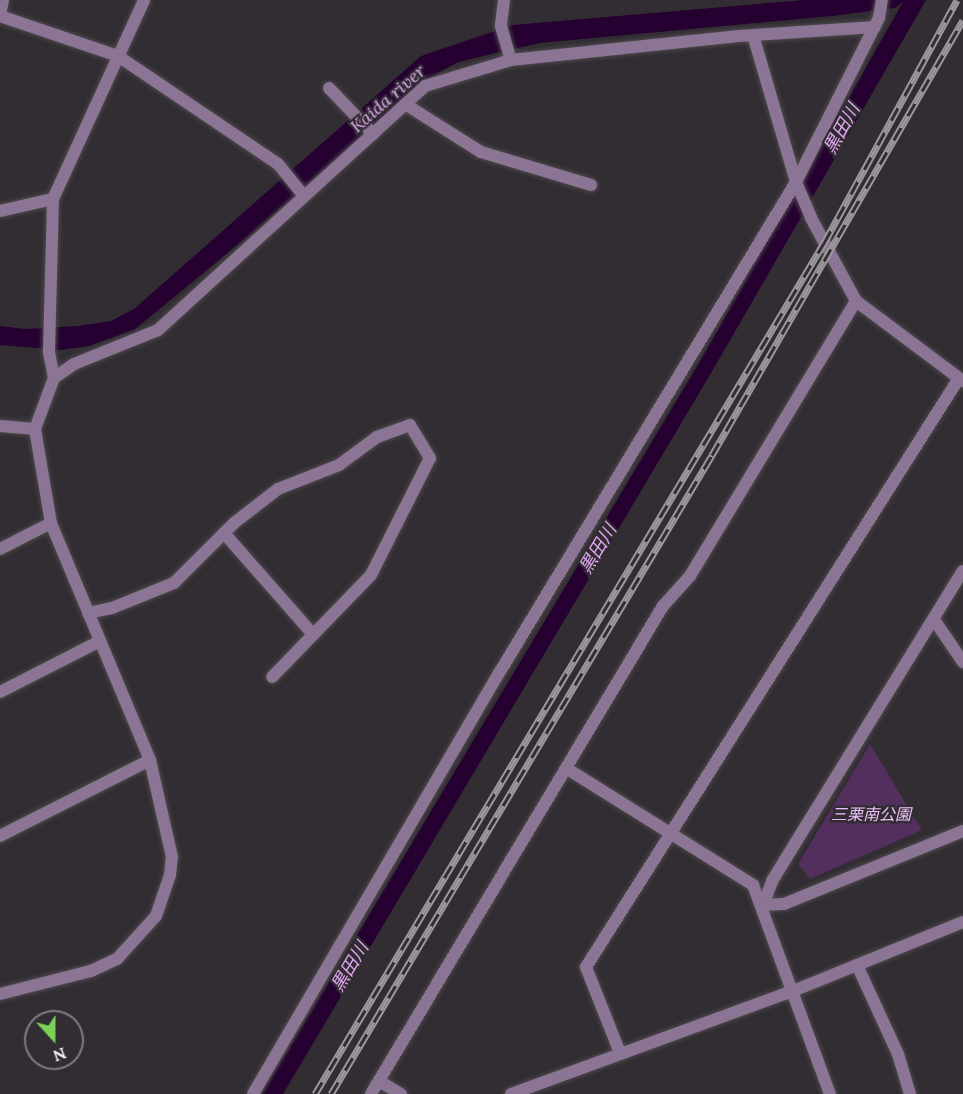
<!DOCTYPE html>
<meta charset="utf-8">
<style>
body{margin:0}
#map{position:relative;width:963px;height:1094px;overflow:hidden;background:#312d32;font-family:Lora,"Noto Sans JP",serif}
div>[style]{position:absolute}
.green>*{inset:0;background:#522f5d}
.water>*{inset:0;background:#250030}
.roads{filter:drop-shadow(0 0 2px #4c494d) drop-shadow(0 0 2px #4c494d)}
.lane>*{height:12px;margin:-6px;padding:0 6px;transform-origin:6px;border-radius:6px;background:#8c7494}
.street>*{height:12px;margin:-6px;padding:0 6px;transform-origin:6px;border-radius:6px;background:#8c7494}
.rail>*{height:7px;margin-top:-3.5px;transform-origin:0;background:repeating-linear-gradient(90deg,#312d32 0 14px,#9b989c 0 28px);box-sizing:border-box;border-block:2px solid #9b989c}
span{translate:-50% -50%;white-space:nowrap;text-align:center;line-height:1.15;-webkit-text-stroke:4.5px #312d32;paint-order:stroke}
.park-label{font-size:16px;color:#ecc0fb;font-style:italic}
.water-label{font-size:18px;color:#e1a7f4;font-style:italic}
.north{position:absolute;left:24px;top:1010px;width:60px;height:60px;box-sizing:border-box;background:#312d32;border:2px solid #7f7c80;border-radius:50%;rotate:159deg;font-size:16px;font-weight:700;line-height:24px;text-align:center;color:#f5f3f6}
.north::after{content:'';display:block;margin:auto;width:21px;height:27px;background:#7ad157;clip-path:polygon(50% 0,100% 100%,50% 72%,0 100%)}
</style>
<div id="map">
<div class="green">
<i style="clip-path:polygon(870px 744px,922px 830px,810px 879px,798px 864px)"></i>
</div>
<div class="water">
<i style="clip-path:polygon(804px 0,926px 0,714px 368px,283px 1094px,262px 1094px,699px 363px,903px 2px,895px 8px,832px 16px,539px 43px,458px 62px,418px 84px,253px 232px,134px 330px,89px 346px,60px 350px,0 345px,0 326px,25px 329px,78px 326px,111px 321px,134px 309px,421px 56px,513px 25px)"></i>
</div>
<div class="roads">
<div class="lane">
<i style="left:753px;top:35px;width:153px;rotate:73.7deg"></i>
<i style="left:329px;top:88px;width:64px;rotate:46.3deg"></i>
<i style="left:405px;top:104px;width:90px;rotate:32.3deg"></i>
<i style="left:481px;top:152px;width:115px;rotate:16.7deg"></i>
</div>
<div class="street">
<i style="left:3px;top:0;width:16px;rotate:101deg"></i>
<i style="left:0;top:16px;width:125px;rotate:18.7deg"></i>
<i style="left:118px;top:56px;width:193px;rotate:34deg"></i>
<i style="left:278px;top:164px;width:41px;rotate:50.9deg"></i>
<i style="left:504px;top:0;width:26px;rotate:97deg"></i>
<i style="left:501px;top:26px;width:35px;rotate:74deg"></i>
<i style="left:796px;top:182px;width:39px;rotate:67deg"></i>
<i style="left:811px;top:218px;width:94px;rotate:61.5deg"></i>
<i style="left:856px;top:301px;width:134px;rotate:36.8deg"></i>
<i style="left:0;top:211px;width:54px;rotate:-12.8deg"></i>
<i style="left:54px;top:378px;width:24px;rotate:-35deg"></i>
<i style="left:74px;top:364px;width:91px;rotate:-22deg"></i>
<i style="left:158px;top:330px;width:362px;rotate:-42.4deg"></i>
<i style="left:425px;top:86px;width:90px;rotate:-16.8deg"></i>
<i style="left:511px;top:60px;width:229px;rotate:-6deg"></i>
<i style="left:739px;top:36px;width:136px;rotate:-3.8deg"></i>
<i style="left:0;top:426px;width:35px;rotate:5deg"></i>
<i style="left:224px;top:533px;width:133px;rotate:48.7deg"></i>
<i style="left:0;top:549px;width:57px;rotate:-27deg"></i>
<i style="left:88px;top:613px;width:25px;rotate:-12deg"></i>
<i style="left:112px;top:608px;width:67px;rotate:-22deg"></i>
<i style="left:174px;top:583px;width:85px;rotate:-45deg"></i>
<i style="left:234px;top:523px;width:56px;rotate:-37.7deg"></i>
<i style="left:278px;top:489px;width:66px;rotate:-21.5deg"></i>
<i style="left:339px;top:465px;width:47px;rotate:-36.4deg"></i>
<i style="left:377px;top:437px;width:35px;rotate:-20deg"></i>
<i style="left:410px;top:425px;width:39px;rotate:59deg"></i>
<i style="left:430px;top:458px;width:131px;rotate:116.8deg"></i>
<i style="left:371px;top:575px;width:142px;rotate:134.1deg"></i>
<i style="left:935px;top:621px;width:50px;rotate:55.7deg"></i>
<i style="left:0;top:692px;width:112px;rotate:-27deg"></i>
<i style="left:566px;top:768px;width:221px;rotate:32deg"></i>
<i style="left:753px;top:885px;width:223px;rotate:69.8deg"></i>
<i style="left:0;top:836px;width:168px;rotate:-26.9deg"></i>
<i style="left:763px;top:905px;width:26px;rotate:-69deg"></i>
<i style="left:772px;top:881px;width:364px;rotate:-58.4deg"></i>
<i style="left:763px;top:905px;width:21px;rotate:-3deg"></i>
<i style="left:784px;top:904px;width:193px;rotate:-22.2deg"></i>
<i style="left:857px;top:965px;width:98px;rotate:65.3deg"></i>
<i style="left:898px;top:1054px;width:42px;rotate:73.3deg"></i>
<i style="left:0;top:994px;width:94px;rotate:-14.2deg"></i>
<i style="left:91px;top:971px;width:29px;rotate:-25deg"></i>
<i style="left:117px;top:959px;width:58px;rotate:-47.8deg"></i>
<i style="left:156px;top:916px;width:43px;rotate:-71.1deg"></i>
<i style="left:170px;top:875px;width:18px;rotate:-84deg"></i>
<i style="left:172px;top:857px;width:99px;rotate:-102.8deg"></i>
<i style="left:150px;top:760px;width:257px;rotate:-112.7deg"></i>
<i style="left:51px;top:523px;width:95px;rotate:-99.7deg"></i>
<i style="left:35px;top:429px;width:54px;rotate:-69.6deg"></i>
<i style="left:54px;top:378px;width:26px;rotate:-101deg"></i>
<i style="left:49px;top:352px;width:153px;rotate:-88.5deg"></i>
<i style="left:53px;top:199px;width:219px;rotate:-65.4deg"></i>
<i style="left:620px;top:1053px;width:92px;rotate:-111.6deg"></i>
<i style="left:586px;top:967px;width:697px;rotate:-57.65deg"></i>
<i style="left:379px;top:1081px;width:26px;rotate:31deg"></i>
<i style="left:253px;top:1094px;width:491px;rotate:-59.7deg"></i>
<i style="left:501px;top:670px;width:570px;rotate:-58.85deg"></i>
<i style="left:796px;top:182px;width:184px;rotate:-63.2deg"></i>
<i style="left:879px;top:18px;width:18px;rotate:-81deg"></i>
<i style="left:371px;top:1094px;width:569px;rotate:-59.11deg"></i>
<i style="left:663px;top:606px;width:40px;rotate:-48deg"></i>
<i style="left:690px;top:576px;width:321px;rotate:-58.9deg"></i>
<i style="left:511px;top:1094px;width:300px;rotate:-20.1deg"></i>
<i style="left:793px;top:991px;width:183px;rotate:-22.1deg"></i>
</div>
</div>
<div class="rail">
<i style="left:315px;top:1094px;width:992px;rotate:-59.12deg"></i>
<i style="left:824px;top:243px;width:277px;rotate:-61.3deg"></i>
<i style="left:331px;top:1094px;width:744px;rotate:-59.19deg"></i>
<i style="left:712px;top:455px;width:502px;rotate:-60.01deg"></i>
</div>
<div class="park-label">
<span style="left:871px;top:814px">三栗南公園</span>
</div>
<div class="water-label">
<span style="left:388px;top:99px;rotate:-41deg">Kaida river</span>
<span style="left:842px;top:129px;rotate:-61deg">黒田川</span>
<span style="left:598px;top:549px;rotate:-59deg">黒田川</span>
<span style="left:350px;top:967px;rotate:-59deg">黒田川</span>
</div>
<div class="north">N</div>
</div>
